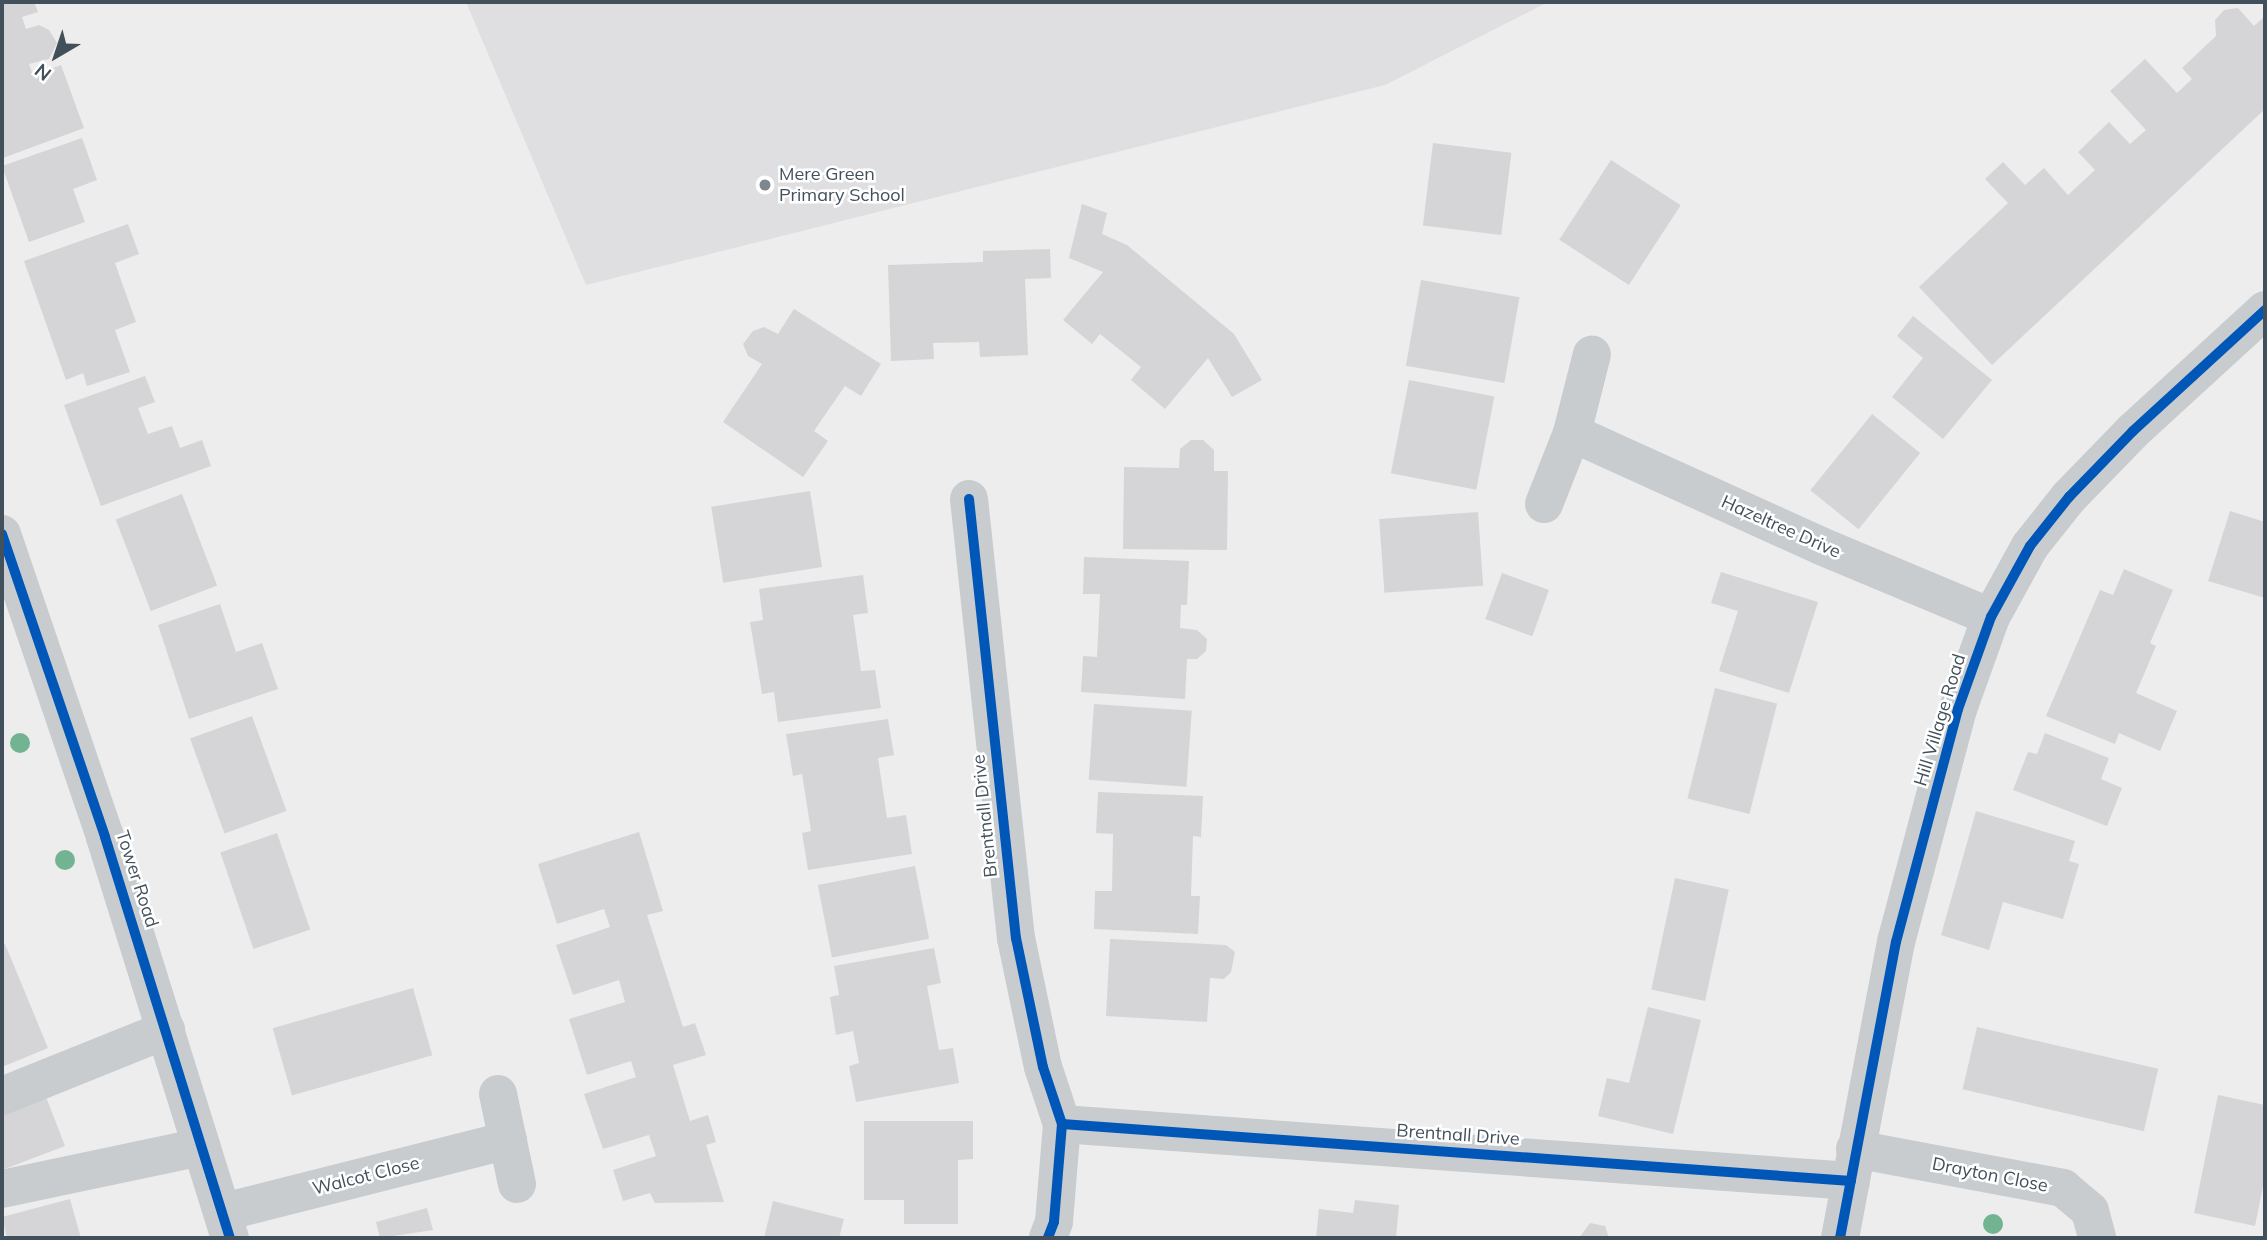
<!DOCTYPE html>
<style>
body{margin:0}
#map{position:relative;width:2267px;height:1240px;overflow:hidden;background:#eeeded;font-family:Mulish,sans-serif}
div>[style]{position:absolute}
.education>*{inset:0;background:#dfdee0}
.building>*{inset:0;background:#d5d5d7;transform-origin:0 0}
.minor>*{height:38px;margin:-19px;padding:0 19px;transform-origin:19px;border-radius:19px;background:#c8cccf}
.cycleway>*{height:10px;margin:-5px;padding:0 5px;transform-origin:5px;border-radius:5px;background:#0057b8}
.trees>*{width:20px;height:20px;margin:-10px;border-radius:50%;background:#72b391}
.dots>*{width:19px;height:19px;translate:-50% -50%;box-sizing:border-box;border:4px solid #fff;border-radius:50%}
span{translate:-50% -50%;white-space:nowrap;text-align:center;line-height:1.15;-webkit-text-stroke:5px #fff;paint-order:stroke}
.poi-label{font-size:18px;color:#42505c}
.left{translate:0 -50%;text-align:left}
.street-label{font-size:18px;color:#42505c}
.frame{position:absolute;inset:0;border:4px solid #42505c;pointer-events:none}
.north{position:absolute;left:21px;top:21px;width:70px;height:70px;-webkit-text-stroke:5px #fff;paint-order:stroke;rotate:219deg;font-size:19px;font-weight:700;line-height:28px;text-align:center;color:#42505c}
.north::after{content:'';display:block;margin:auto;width:24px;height:32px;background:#42505c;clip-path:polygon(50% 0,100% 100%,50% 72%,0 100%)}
</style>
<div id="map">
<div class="education">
<i style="clip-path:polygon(466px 2px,1548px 2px,1385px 85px,586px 285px)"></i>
</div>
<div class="building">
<i style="clip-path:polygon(2px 2px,34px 2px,38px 12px,22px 17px,26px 29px,39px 25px,49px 30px,57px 43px,49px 59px,29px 64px,33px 75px,61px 65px,84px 128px,3px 158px)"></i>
<i style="clip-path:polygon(2238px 8px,2254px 26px,2265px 16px,2265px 109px,1992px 365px,1919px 287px,2008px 203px,1985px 179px,2003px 162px,2025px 185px,2044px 168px,2068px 195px,2095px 170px,2078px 152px,2109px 122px,2130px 144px,2146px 130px,2110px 91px,2145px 59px,2177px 93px,2192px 79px,2182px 68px,2216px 36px,2215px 20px,2224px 10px)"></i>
<i style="clip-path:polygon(82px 138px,97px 180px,73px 189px,85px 222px,29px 242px,2px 166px)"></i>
<i style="left:1433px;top:143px;width:79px;height:83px;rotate:7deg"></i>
<i style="left:1611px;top:160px;width:83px;height:95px;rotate:33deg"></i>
<i style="clip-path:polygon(1082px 204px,1107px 213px,1102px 234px,1127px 245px,1234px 334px,1262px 380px,1232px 397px,1208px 358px,1165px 409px,1131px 380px,1141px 367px,1100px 334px,1092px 344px,1063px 320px,1103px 272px,1069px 258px)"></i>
<i style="clip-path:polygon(128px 224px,139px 254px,115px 263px,136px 322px,115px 330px,130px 372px,87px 386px,83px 373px,66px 380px,24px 261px)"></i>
<i style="clip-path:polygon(1050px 249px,1051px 278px,1025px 279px,1028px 355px,980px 357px,979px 342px,933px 343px,934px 359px,891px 361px,888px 265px,983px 262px,983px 251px)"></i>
<i style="left:1421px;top:280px;width:100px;height:87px;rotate:10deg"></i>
<i style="clip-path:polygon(794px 309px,881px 364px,861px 396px,845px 386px,829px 409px,814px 431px,828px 441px,803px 477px,723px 422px,762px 364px,748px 356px,743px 344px,753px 331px,764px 327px,778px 334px)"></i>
<i style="clip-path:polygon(1913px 316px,1992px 380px,1943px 439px,1892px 397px,1923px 358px,1897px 336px)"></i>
<i style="clip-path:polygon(145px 376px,155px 402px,138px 408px,148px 434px,172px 426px,180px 448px,202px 440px,211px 466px,101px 506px,64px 405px)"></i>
<i style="left:1409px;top:380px;width:87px;height:95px;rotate:11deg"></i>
<i style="left:1872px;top:414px;width:62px;height:98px;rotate:39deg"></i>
<i style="clip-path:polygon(1191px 440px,1203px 440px,1214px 450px,1214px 471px,1228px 471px,1227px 550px,1123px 549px,1124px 467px,1179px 468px,1180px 449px)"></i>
<i style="left:810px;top:491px;width:77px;height:100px;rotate:81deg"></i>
<i style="left:182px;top:494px;width:98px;height:71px;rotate:69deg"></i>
<i style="clip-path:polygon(2230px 511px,2265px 522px,2265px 598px,2208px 581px)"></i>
<i style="left:1478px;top:512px;width:74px;height:99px;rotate:86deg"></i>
<i style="clip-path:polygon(1084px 557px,1189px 561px,1187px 605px,1181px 605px,1180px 628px,1197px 630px,1207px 639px,1206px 651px,1197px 659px,1187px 659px,1185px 699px,1081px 692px,1083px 656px,1097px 657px,1100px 594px,1083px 594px)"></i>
<i style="clip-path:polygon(2124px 569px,2173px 590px,2150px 643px,2156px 646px,2136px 693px,2177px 711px,2160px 751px,2119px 733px,2115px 744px,2046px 716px,2100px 590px,2113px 595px)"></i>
<i style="clip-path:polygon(1721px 572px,1818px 602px,1789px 693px,1719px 671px,1738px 611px,1711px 603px)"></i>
<i style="left:1502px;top:573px;width:50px;height:49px;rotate:20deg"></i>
<i style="clip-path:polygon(863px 575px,868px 613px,853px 615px,861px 671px,875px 670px,881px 708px,778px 722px,774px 692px,762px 694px,750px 622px,763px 620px,759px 589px)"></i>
<i style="clip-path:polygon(220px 604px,236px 652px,262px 643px,278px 689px,189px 719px,158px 625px)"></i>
<i style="left:1715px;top:688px;width:64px;height:114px;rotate:14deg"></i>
<i style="left:1094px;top:704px;width:98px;height:76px;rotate:4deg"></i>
<i style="left:252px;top:716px;width:101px;height:66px;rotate:70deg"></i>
<i style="clip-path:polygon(888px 719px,894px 755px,878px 758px,887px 818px,906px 815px,912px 854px,808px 870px,802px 833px,811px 831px,802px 774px,793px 776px,786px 734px)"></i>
<i style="clip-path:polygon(2045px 733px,2109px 758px,2101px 779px,2122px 788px,2107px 826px,2013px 790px,2028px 752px,2037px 754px)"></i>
<i style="clip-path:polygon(1098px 792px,1203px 796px,1201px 837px,1193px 836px,1191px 896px,1200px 896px,1198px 934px,1094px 929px,1095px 891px,1112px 891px,1113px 834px,1096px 833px)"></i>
<i style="clip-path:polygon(1976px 811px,2075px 841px,2069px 861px,2079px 864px,2063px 919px,2003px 902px,1989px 950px,1941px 935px)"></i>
<i style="clip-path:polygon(639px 832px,663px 911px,647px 915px,683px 1027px,695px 1023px,706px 1055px,673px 1065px,690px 1121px,708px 1115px,716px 1142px,706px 1145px,724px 1202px,655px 1203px,650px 1193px,623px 1201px,613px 1170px,656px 1156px,649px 1135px,603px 1149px,584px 1094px,636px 1077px,631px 1061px,587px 1075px,569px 1019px,625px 1002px,619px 980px,573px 995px,556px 945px,610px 927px,604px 909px,557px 924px,538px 864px)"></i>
<i style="left:277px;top:833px;width:102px;height:60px;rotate:71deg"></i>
<i style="left:915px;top:866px;width:74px;height:99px;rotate:79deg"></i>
<i style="left:1675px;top:878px;width:55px;height:114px;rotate:12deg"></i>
<i style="clip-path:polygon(1110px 939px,1226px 945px,1235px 952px,1231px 972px,1224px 979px,1210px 978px,1207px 1022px,1106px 1016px)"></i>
<i style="clip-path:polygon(5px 944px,48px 1048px,2px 1067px,2px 945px)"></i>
<i style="clip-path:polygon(934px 948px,941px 983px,927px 986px,939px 1050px,953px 1048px,959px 1083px,856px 1102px,849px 1066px,859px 1063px,853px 1031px,836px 1035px,830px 997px,839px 995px,834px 966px)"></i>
<i style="left:413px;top:988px;width:70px;height:146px;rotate:74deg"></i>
<i style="clip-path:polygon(1648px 1007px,1701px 1020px,1673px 1134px,1598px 1116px,1607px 1078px,1629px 1083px)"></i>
<i style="left:1977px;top:1027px;width:186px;height:64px;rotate:13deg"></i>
<i style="clip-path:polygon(43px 1089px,65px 1146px,2px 1170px,2px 1104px)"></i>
<i style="clip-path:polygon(2218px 1095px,2265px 1105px,2265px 1176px,2255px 1226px,2194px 1213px)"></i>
<i style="clip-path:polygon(864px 1121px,973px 1121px,973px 1159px,958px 1160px,958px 1224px,904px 1224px,904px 1200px,864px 1200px)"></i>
<i style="clip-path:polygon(70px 1199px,81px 1238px,7px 1238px,2px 1217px)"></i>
<i style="clip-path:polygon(1355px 1200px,1399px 1205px,1396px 1238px,1316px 1238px,1319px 1209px,1353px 1213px)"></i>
<i style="clip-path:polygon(773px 1201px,844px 1219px,839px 1238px,764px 1238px)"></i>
<i style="clip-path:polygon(427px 1208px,433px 1230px,380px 1238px,376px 1222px)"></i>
<i style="clip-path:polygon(1590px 1223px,1605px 1226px,1609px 1238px,1579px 1238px)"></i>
</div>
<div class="minor">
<i style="left:1572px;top:433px;width:273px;rotate:24.4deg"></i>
<i style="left:1821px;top:546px;width:184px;rotate:22.7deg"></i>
<i style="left:969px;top:499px;width:442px;rotate:83.9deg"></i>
<i style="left:1016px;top:938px;width:132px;rotate:78.2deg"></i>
<i style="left:1043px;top:1067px;width:60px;rotate:71.6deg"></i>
<i style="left:1062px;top:1124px;width:98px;rotate:94.7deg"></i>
<i style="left:1054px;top:1222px;width:17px;rotate:111deg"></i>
<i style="left:1544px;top:504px;width:76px;rotate:-68.5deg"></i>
<i style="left:1572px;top:433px;width:81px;rotate:-75.8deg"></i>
<i style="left:2px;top:534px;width:320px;rotate:71.2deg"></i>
<i style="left:105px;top:837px;width:420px;rotate:72.7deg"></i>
<i style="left:498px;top:1094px;width:92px;rotate:78.1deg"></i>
<i style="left:2px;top:1096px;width:177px;rotate:-21.9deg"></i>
<i style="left:1062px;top:1124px;width:791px;rotate:4.13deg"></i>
<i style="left:1855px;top:1149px;width:212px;rotate:10.6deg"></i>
<i style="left:2063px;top:1188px;width:35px;rotate:40deg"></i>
<i style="left:2090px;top:1211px;width:28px;rotate:75deg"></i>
<i style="left:2px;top:1189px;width:204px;rotate:-11.9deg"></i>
<i style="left:224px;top:1212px;width:293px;rotate:-14.2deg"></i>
<i style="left:1840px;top:1238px;width:301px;rotate:-79.3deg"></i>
<i style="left:1896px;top:942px;width:241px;rotate:-75.1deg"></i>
<i style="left:1958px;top:709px;width:98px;rotate:-70.3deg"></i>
<i style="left:1991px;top:617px;width:81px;rotate:-61.2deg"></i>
<i style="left:2030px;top:546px;width:63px;rotate:-51.5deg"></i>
<i style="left:2069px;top:497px;width:92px;rotate:-45.9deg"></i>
<i style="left:2133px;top:431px;width:179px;rotate:-42.5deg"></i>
</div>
<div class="cycleway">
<i style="left:969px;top:499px;width:442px;rotate:83.9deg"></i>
<i style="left:1016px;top:938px;width:132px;rotate:78.2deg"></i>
<i style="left:1043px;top:1067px;width:60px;rotate:71.6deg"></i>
<i style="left:1062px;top:1124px;width:98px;rotate:94.7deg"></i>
<i style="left:1054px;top:1222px;width:17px;rotate:111deg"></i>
<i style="left:2px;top:534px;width:320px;rotate:71.2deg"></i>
<i style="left:105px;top:837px;width:420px;rotate:72.7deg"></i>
<i style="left:1062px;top:1124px;width:791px;rotate:4.13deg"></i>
<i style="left:1840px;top:1238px;width:301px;rotate:-79.3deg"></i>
<i style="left:1896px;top:942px;width:241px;rotate:-75.1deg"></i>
<i style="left:1958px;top:709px;width:98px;rotate:-70.3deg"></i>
<i style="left:1991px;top:617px;width:81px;rotate:-61.2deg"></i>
<i style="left:2030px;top:546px;width:63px;rotate:-51.5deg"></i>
<i style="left:2069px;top:497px;width:92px;rotate:-45.9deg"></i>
<i style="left:2133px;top:431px;width:179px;rotate:-42.5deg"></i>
</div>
<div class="trees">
<i style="left:20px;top:743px"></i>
<i style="left:65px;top:860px"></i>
<i style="left:1993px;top:1224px"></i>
</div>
<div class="dots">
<i style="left:765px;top:185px;background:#7e878f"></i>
</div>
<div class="poi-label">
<span class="left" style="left:779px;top:185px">Mere Green<br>Primary School</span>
</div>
<div class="street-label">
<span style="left:1781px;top:527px;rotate:24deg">Hazeltree Drive</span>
<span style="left:1940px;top:720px;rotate:-73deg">Hill Village Road</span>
<span style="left:985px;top:816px;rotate:-96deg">Brentnall Drive</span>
<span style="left:137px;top:879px;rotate:72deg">Tower Road</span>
<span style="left:1458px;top:1135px;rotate:4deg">Brentnall Drive</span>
<span style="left:1990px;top:1175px;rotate:11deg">Drayton Close</span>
<span style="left:366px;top:1176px;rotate:-14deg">Walcot Close</span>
</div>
<div class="frame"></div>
<div class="north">N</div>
</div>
